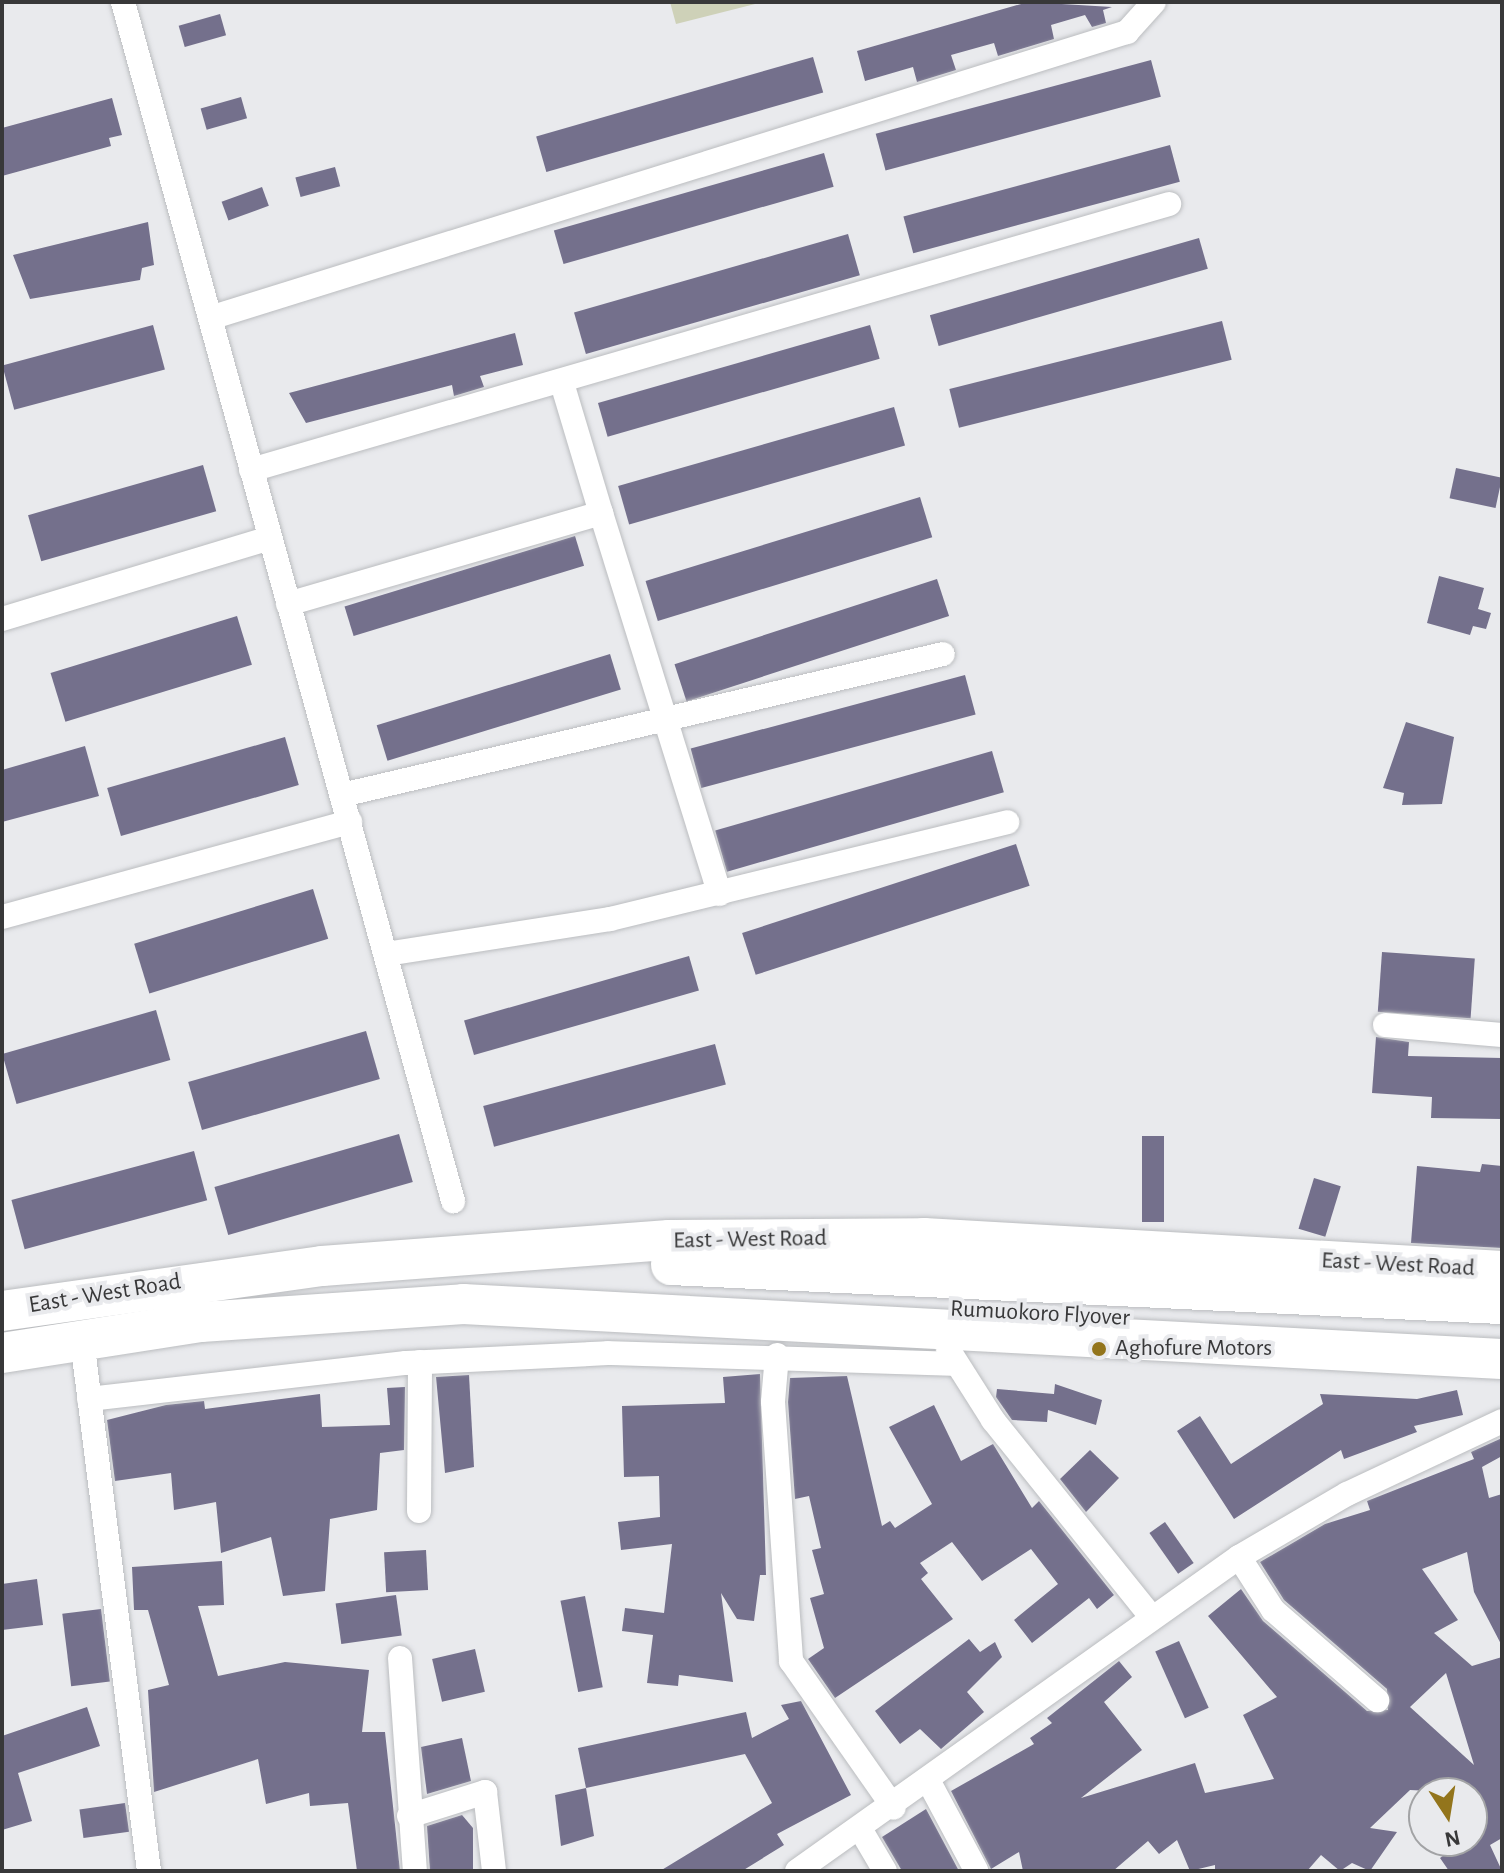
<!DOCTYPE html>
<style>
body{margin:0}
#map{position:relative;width:1504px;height:1873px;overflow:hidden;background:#e9eaed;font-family:"Alegreya Sans",sans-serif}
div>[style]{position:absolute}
.green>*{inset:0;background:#ced1b8}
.building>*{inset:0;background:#74708c;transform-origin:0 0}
.roads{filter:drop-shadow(0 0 2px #bbbdc0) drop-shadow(0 0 2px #bbbdc0)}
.minor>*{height:24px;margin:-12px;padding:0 12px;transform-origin:12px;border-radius:12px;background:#fff}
.primary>*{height:40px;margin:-20px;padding:0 20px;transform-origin:20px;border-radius:20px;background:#fff}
.dots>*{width:22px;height:22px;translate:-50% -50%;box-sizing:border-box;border:4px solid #e9eaed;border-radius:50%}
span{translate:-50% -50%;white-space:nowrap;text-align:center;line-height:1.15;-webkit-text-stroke:8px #e9eaed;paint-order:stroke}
.street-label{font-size:24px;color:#383839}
.poi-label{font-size:24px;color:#383839}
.left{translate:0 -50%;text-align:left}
.frame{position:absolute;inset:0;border:4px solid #383839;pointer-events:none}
.north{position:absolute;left:1408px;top:1777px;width:80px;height:80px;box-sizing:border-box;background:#e9eaed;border:2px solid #a2a3a5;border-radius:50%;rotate:168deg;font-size:22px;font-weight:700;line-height:32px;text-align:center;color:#383839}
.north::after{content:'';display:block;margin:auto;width:28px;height:36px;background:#93751c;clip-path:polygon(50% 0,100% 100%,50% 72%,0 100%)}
</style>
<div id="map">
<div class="green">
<i style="clip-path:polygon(670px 2px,763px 2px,676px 24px)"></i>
</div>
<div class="building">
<i style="clip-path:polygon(1028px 2px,1112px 7px,1103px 10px,1106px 23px,1092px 27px,1085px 15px,1051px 25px,1054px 39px,998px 56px,994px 43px,951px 55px,956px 70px,917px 82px,913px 67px,865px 81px,857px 51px)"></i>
<i style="left:220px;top:14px;width:22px;height:43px;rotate:74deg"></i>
<i style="left:813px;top:57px;width:37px;height:288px;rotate:74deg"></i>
<i style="left:1151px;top:60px;width:38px;height:285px;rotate:75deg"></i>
<i style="left:241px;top:97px;width:22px;height:42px;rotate:74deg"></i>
<i style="clip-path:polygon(112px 98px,122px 135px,109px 138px,111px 146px,2px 176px,2px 128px)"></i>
<i style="left:1170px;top:145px;width:38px;height:276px;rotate:75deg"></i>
<i style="left:824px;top:153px;width:35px;height:281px;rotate:74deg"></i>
<i style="left:335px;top:167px;width:20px;height:41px;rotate:75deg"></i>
<i style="left:262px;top:187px;width:20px;height:43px;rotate:70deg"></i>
<i style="clip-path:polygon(148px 222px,154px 265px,142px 268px,140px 280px,30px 299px,13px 255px)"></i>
<i style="left:848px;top:234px;width:43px;height:285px;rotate:74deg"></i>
<i style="left:1199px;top:238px;width:32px;height:280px;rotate:74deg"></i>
<i style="left:1222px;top:321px;width:40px;height:281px;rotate:76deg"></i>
<i style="left:153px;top:325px;width:46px;height:156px;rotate:75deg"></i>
<i style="left:870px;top:325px;width:35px;height:283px;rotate:74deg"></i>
<i style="clip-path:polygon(515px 333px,523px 365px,480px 376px,484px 387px,454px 396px,452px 385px,306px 423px,289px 393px)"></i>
<i style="left:894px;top:407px;width:40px;height:287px;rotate:74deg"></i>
<i style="left:203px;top:465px;width:48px;height:182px;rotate:74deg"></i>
<i style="left:1456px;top:468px;width:47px;height:31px;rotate:12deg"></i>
<i style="left:920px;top:497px;width:42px;height:287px;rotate:73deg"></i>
<i style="left:575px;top:536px;width:31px;height:241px;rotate:73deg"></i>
<i style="clip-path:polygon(1439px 576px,1484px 588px,1478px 609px,1491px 613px,1486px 629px,1473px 626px,1470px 635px,1427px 623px)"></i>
<i style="left:937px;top:579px;width:39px;height:276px;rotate:72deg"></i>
<i style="left:237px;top:616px;width:51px;height:195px;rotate:73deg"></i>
<i style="left:610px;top:654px;width:37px;height:244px;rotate:73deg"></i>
<i style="left:965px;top:675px;width:41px;height:284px;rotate:75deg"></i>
<i style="clip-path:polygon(1406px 722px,1454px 737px,1442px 804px,1402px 805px,1404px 793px,1383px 788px)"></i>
<i style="left:285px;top:737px;width:50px;height:185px;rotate:74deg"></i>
<i style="clip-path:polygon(85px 746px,99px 796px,2px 822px,2px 770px)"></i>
<i style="left:992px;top:751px;width:43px;height:288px;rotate:74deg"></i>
<i style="left:1016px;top:844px;width:44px;height:288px;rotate:72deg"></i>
<i style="left:313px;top:889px;width:52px;height:187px;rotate:73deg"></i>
<i style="left:1382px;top:952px;width:93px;height:60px;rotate:4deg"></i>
<i style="left:689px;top:956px;width:36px;height:234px;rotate:74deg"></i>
<i style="left:156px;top:1010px;width:52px;height:160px;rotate:74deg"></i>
<i style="left:366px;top:1031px;width:50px;height:185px;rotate:74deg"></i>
<i style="clip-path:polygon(1376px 1037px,1409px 1042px,1408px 1056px,1502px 1058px,1502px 1119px,1431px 1118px,1432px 1097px,1372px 1093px)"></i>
<i style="left:715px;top:1044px;width:42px;height:240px;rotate:75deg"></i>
<i style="left:399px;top:1134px;width:50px;height:192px;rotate:74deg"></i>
<i style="left:1142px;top:1136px;width:22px;height:86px"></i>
<i style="left:194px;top:1151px;width:51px;height:189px;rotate:75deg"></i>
<i style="clip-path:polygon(1482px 1164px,1502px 1166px,1502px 1248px,1411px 1243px,1417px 1166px,1480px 1172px)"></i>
<i style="left:1314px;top:1178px;width:28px;height:53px;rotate:17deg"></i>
<i style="clip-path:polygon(760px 1374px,766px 1575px,760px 1575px,754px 1621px,737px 1619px,721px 1593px,733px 1682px,679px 1675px,678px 1686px,647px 1683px,653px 1635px,622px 1631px,625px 1608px,664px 1613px,672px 1544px,621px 1550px,618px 1522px,660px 1517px,659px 1476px,624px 1477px,622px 1406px,725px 1403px,723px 1377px)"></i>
<i style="clip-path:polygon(469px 1375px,474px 1467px,445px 1473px,436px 1377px)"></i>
<i style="clip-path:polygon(847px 1376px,882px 1526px,890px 1521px,895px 1528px,932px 1504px,889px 1427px,934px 1405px,961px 1461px,993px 1444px,1032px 1508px,1039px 1501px,1114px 1595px,1097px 1609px,1089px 1598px,1032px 1643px,1014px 1620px,1058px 1584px,1031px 1549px,982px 1581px,952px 1542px,920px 1563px,928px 1573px,921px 1579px,953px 1619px,835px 1698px,808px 1659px,824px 1648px,810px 1598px,824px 1594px,812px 1550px,821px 1548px,809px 1496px,795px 1499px,788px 1402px,790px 1378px)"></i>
<i style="clip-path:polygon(1055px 1384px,1102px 1400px,1096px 1425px,1048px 1410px,1047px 1422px,1012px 1420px,996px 1397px,997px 1389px,1054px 1394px)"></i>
<i style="clip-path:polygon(405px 1387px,404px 1450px,380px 1453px,377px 1510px,330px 1519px,325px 1591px,283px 1596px,271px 1537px,221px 1553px,216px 1502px,174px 1510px,171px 1473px,115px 1481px,107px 1420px,166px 1405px,204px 1401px,205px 1409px,320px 1394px,322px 1427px,390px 1425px,387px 1388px)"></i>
<i style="clip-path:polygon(1457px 1390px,1463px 1415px,1414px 1426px,1417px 1432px,1344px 1459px,1341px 1450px,1234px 1519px,1177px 1431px,1200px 1416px,1231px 1464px,1323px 1404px,1320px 1394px,1417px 1399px)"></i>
<i style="clip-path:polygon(evenodd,1502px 1438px,1502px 1456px,1482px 1467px,1489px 1498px,1502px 1494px,1502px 1646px,1474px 1592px,1467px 1552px,1422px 1569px,1458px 1620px,1434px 1633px,1472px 1666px,1502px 1657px,1502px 1838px,1490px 1845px,1502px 1871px,1449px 1871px,1440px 1858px,1450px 1851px,1444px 1841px,1472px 1841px,1472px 1793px,1410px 1790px,1370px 1828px,1397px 1832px,1370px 1871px,1352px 1863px,1340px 1871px,1321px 1855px,1307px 1871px,1215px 1871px,1215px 1865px,1190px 1871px,1177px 1840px,1159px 1854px,1148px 1841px,1113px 1871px,1023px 1871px,1019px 1852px,991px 1869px,951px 1791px,1034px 1744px,1030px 1738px,1052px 1723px,1047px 1718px,1119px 1661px,1132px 1677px,1104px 1702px,1142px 1750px,1081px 1798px,1195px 1763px,1205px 1793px,1274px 1779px,1243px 1715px,1277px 1697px,1208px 1616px,1241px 1589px,1263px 1621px,1367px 1711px,1388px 1710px,1387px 1689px,1284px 1600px,1260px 1562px,1325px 1524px,1370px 1510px,1367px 1501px,1474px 1459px,1471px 1452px,1502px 1438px,1446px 1673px,1474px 1765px,1410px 1707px,1446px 1673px)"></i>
<i style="clip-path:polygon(1090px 1450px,1119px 1478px,1086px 1512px,1060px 1479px)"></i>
<i style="left:1165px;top:1522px;width:50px;height:19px;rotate:55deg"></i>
<i style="left:426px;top:1550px;width:40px;height:42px;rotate:87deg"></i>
<i style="clip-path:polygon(222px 1561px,224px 1605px,198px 1606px,218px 1676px,285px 1662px,369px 1670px,362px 1732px,385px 1732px,400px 1871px,357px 1871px,348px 1803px,310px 1806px,309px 1793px,266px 1804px,258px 1759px,154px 1792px,148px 1690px,169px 1685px,148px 1610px,134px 1610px,132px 1567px)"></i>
<i style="clip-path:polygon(37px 1579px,43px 1625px,2px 1630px,2px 1584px)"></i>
<i style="left:396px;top:1595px;width:41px;height:61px;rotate:82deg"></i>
<i style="left:585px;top:1596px;width:93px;height:25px;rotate:79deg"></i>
<i style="left:101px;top:1609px;width:73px;height:39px;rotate:83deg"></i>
<i style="clip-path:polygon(969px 1639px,980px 1652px,995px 1642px,1002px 1657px,967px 1692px,984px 1712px,941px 1749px,920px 1729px,900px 1744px,875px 1711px)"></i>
<i style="left:1179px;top:1641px;width:73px;height:26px;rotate:66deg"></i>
<i style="left:475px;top:1649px;width:44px;height:44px;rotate:77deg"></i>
<i style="clip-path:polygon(801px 1701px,851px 1795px,777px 1834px,784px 1845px,742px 1871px,660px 1871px,772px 1803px,745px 1754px,586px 1788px,578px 1748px,746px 1712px,752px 1738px,789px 1719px,781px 1705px)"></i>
<i style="clip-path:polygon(87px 1707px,100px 1746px,18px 1773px,32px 1821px,2px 1830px,2px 1736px)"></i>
<i style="clip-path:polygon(462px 1738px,471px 1781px,427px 1794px,421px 1747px)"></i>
<i style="clip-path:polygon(586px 1788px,594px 1836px,561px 1846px,555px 1795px)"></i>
<i style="left:125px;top:1803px;width:29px;height:46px;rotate:82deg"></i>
<i style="clip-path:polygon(926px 1809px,959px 1871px,902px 1871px,882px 1837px)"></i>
<i style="clip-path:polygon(462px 1815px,473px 1828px,473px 1871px,430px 1871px,427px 1826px)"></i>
</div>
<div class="roads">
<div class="minor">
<i style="left:123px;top:2px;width:1244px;rotate:74.61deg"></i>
<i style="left:210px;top:318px;width:961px;rotate:-17.32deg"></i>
<i style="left:1127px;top:32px;width:40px;rotate:-48deg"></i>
<i style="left:251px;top:470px;width:956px;rotate:-16.16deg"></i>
<i style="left:601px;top:513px;width:399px;rotate:72.7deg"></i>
<i style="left:288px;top:604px;width:326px;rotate:-16.2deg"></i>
<i style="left:601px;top:513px;width:136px;rotate:-106.7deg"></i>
<i style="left:2px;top:619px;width:280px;rotate:-16.8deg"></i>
<i style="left:342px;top:795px;width:617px;rotate:-13.2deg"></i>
<i style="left:2px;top:917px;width:361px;rotate:-15.3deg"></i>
<i style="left:386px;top:954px;width:227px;rotate:-8.9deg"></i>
<i style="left:610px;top:919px;width:409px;rotate:-13.7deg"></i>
<i style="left:1385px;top:1025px;width:117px;rotate:4.9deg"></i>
<i style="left:82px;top:1340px;width:535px;rotate:82.81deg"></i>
<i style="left:948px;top:1349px;width:84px;rotate:57.6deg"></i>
<i style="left:993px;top:1420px;width:254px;rotate:51.2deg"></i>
<i style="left:777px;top:1355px;width:47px;rotate:94.9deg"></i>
<i style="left:773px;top:1402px;width:260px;rotate:86deg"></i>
<i style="left:791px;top:1661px;width:179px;rotate:55deg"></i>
<i style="left:89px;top:1399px;width:319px;rotate:-6.5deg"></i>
<i style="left:406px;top:1363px;width:202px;rotate:-2.8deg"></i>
<i style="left:608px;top:1353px;width:347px;rotate:1.8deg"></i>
<i style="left:419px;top:1511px;width:149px;rotate:-89.6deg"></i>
<i style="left:1239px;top:1557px;width:63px;rotate:57.3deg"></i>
<i style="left:1273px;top:1610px;width:138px;rotate:40.9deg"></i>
<i style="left:400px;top:1658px;width:214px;rotate:86deg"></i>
<i style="left:929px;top:1782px;width:100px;rotate:61.9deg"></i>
<i style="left:409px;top:1816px;width:80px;rotate:-17.5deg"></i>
<i style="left:485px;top:1792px;width:80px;rotate:83.5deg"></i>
<i style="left:862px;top:1832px;width:45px;rotate:59.5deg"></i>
<i style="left:797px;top:1871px;width:542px;rotate:-35.39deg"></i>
<i style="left:1239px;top:1557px;width:125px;rotate:-30.3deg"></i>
<i style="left:1347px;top:1494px;width:171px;rotate:-25.2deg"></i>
</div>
<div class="primary">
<i style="left:671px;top:1265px;width:832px;rotate:2.69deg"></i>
<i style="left:2px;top:1311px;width:323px;rotate:-8deg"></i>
<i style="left:322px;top:1266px;width:348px;rotate:-4.3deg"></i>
<i style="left:669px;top:1240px;width:255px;rotate:-0.4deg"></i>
<i style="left:924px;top:1238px;width:579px;rotate:3.27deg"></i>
<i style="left:2px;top:1353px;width:201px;rotate:-8.9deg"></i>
<i style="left:201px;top:1322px;width:263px;rotate:-3.9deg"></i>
<i style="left:463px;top:1304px;width:1040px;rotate:3.03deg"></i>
</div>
</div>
<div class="dots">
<i style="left:1099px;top:1349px;background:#93751c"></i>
</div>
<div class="street-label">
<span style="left:750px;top:1240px;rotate:-1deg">East - West Road</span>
<span style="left:1398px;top:1265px;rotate:3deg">East - West Road</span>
<span style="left:105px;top:1294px;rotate:-9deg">East - West Road</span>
<span style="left:1040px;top:1314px;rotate:3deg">Rumuokoro Flyover</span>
</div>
<div class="poi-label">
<span class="left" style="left:1115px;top:1349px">Aghofure Motors</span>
</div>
<div class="frame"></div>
<div class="north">N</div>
</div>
